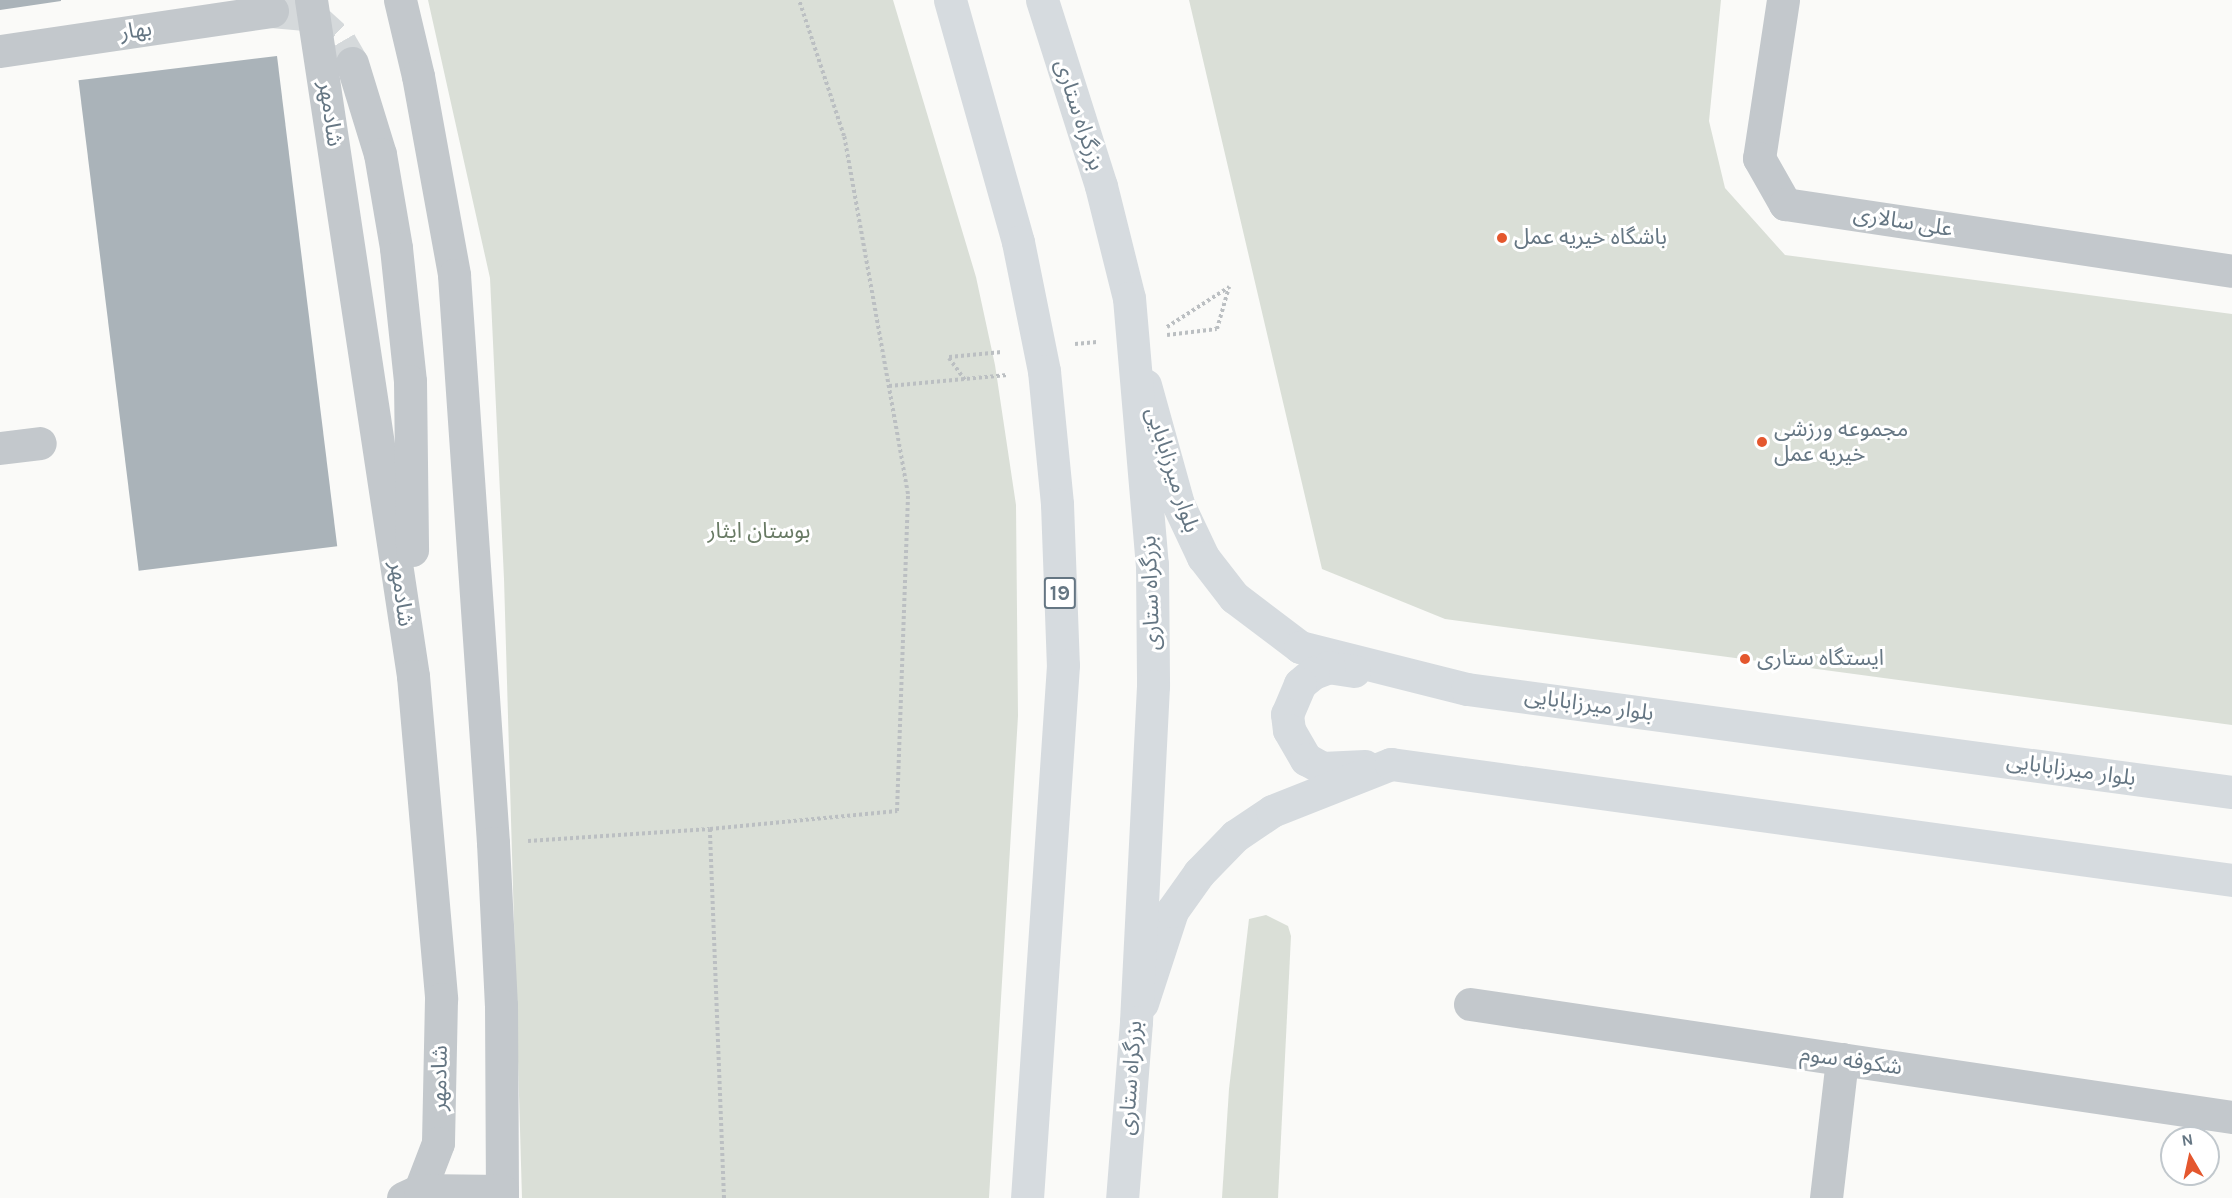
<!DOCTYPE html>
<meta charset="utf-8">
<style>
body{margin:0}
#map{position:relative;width:2232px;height:1198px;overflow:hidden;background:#fafaf8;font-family:Karla,"Noto Sans Arabic",sans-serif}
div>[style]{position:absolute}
.green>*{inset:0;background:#dadfd7}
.building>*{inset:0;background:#aab3b9;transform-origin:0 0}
.minor-tunnel>*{height:33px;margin-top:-16.5px;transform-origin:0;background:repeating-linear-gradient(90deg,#d5d9db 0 33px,transparent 0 49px)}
.path>*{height:4px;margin-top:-2px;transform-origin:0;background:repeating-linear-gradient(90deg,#bbbfc2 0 3px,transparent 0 6px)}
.minor>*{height:33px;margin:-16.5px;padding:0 16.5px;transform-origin:16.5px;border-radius:16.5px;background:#c3c8cc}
.major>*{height:33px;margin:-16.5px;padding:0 16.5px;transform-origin:16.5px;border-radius:16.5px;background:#d6dbdf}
.highway>*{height:33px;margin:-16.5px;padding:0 16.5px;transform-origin:16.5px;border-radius:16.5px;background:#d6dbdf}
.dots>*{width:16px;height:16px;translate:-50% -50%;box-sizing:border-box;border:3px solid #fff;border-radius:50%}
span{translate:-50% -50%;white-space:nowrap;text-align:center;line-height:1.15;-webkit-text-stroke:6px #fff;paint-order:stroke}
.shield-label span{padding:2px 4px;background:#fff;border:2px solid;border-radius:4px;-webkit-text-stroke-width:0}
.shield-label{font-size:21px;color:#657683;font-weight:700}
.street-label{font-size:22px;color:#657683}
.poi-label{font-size:22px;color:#657683}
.left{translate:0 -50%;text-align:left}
.park-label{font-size:22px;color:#687a64}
.north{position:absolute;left:2160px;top:1126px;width:60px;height:60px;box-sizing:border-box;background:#fff;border:2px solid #c1c8cd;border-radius:50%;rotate:351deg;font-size:16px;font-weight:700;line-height:24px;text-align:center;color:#657683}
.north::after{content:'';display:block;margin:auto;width:21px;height:27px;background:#e4572e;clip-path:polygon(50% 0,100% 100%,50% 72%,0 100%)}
</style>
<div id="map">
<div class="green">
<i style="clip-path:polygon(428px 0,893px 0,976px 277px,995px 365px,1016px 505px,1018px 716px,989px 1198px,522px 1198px,504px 579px,490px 278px)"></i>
<i style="clip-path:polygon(1189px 0,1721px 0,1709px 121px,1725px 188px,1785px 255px,2232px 314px,2232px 725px,1445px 619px,1322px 569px)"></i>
<i style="clip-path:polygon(1266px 915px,1288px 926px,1291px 936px,1278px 1198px,1222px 1198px,1229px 1089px,1249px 919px)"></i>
</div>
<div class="building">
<i style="clip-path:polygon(0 0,61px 0,61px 1px,0 10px)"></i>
<i style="left:277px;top:56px;width:494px;height:200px;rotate:83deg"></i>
</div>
<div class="minor-tunnel">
<i style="left:272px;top:11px;width:37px;rotate:5deg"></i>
<i style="left:309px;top:14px;width:42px;rotate:42.1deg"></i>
<i style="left:340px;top:42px;width:24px;rotate:60deg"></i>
</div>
<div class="path">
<i style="left:1167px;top:327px;width:74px;rotate:-32.8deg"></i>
<i style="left:1167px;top:335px;width:50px;rotate:-6.8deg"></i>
<i style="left:1217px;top:329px;width:44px;rotate:-74.1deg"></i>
<i style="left:1075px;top:344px;width:22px;rotate:-5deg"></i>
<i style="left:949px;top:357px;width:53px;rotate:-5.4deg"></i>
<i style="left:949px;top:358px;width:27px;rotate:54deg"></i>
<i style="left:889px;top:386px;width:119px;rotate:-5.3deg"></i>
<i style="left:528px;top:841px;width:182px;rotate:-3.8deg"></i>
<i style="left:724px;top:1198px;width:369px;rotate:-92.2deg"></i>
<i style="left:710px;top:829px;width:188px;rotate:-5.5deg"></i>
<i style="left:897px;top:811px;width:317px;rotate:-88deg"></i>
<i style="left:908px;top:494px;width:364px;rotate:-100.1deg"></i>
<i style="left:844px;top:136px;width:143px;rotate:-108.3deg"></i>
</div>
<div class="minor">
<i style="left:311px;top:0;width:684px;rotate:81.42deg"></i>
<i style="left:413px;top:676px;width:324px;rotate:85deg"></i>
<i style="left:441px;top:999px;width:144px;rotate:91.2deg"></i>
<i style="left:438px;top:1143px;width:50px;rotate:111deg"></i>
<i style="left:400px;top:0;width:78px;rotate:76.7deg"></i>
<i style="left:418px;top:76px;width:202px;rotate:79.7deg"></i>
<i style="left:454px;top:275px;width:569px;rotate:86.07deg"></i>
<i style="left:493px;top:843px;width:162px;rotate:87.2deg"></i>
<i style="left:501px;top:1005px;width:193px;rotate:89.7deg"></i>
<i style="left:1783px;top:0;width:160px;rotate:98.6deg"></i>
<i style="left:1759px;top:158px;width:53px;rotate:60.5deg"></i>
<i style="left:1785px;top:204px;width:452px;rotate:8.5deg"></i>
<i style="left:0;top:51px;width:275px;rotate:-8.4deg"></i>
<i style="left:352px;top:63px;width:95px;rotate:72.9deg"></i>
<i style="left:380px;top:154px;width:95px;rotate:80.3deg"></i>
<i style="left:396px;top:248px;width:134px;rotate:84deg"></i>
<i style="left:410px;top:381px;width:169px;rotate:89.3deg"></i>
<i style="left:0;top:448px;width:40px;rotate:-7.1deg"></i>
<i style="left:1470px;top:1004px;width:770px;rotate:8.44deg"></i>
<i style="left:403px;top:1198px;width:19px;rotate:-25deg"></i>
<i style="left:420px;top:1190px;width:82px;rotate:0.7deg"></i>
<i style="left:1826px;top:1198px;width:140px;rotate:-83.4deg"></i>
</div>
<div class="major">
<i style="left:1145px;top:385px;width:123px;rotate:74.5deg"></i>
<i style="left:1178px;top:504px;width:59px;rotate:64.7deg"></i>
<i style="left:1203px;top:557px;width:51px;rotate:52.2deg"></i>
<i style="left:1234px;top:597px;width:83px;rotate:37.1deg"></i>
<i style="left:1300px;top:647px;width:172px;rotate:14.1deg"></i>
<i style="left:1467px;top:689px;width:772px;rotate:7.67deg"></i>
<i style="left:1354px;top:671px;width:25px;rotate:-171deg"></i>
<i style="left:1329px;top:667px;width:17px;rotate:159deg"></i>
<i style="left:1313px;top:673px;width:17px;rotate:140deg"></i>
<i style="left:1300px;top:684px;width:33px;rotate:113deg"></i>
<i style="left:1287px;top:714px;width:16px;rotate:83deg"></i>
<i style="left:1289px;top:730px;width:34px;rotate:60deg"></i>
<i style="left:1306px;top:759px;width:18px;rotate:29deg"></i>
<i style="left:1322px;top:768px;width:43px;rotate:-2.7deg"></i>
<i style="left:1142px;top:1003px;width:97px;rotate:-71.9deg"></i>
<i style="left:1172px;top:911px;width:47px;rotate:-54.6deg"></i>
<i style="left:1199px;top:873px;width:52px;rotate:-45.8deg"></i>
<i style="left:1235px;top:836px;width:45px;rotate:-34deg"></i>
<i style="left:1272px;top:811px;width:128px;rotate:-21.6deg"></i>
<i style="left:1391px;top:764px;width:849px;rotate:7.85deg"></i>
</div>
<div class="highway">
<i style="left:950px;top:0;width:251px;rotate:74.3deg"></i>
<i style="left:1018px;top:242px;width:132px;rotate:78.6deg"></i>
<i style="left:1044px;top:371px;width:134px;rotate:84.4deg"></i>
<i style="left:1057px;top:504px;width:161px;rotate:87.9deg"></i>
<i style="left:1063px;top:665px;width:534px;rotate:93.86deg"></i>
<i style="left:1042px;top:0;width:195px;rotate:72.4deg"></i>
<i style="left:1101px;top:186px;width:115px;rotate:76deg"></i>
<i style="left:1129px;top:298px;width:267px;rotate:85.1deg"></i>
<i style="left:1152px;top:564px;width:122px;rotate:89.5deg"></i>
<i style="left:1153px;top:686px;width:336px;rotate:92.9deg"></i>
<i style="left:1136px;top:1022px;width:177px;rotate:94.5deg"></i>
</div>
<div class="dots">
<i style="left:1502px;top:238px;background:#e4572e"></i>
<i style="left:1762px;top:442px;background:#e4572e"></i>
<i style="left:1745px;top:659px;background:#e4572e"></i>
</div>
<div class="shield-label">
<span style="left:1060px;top:593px">19</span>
</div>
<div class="street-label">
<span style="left:136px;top:31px;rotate:-8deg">بهار</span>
<span style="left:330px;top:114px;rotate:82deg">شادمهر</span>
<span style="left:1079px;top:115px;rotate:72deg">بزرگراه ستاری</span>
<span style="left:1903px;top:222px;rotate:9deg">علی سالاری</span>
<span style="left:1172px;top:470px;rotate:72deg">بلوار میرزابابایی</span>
<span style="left:1151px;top:593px;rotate:-92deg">بزرگراه ستاری</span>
<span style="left:401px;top:594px;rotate:82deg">شادمهر</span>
<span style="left:1589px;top:705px;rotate:8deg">بلوار میرزابابایی</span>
<span style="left:2071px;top:770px;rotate:8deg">بلوار میرزابابایی</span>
<span style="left:1851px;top:1061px;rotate:8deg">شکوفه سوم</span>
<span style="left:440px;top:1078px;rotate:-89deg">شادمهر</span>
<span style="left:1131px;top:1078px;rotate:-86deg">بزرگراه ستاری</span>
</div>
<div class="poi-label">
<span class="left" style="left:1514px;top:238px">باشگاه خیریه عمل</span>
<span class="left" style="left:1774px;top:442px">مجموعه ورزشی<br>خیریه عمل</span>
<span class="left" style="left:1757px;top:659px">ایستگاه ستاری</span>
</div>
<div class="park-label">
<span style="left:759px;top:532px">بوستان ایثار</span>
</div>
<div class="north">N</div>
</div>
